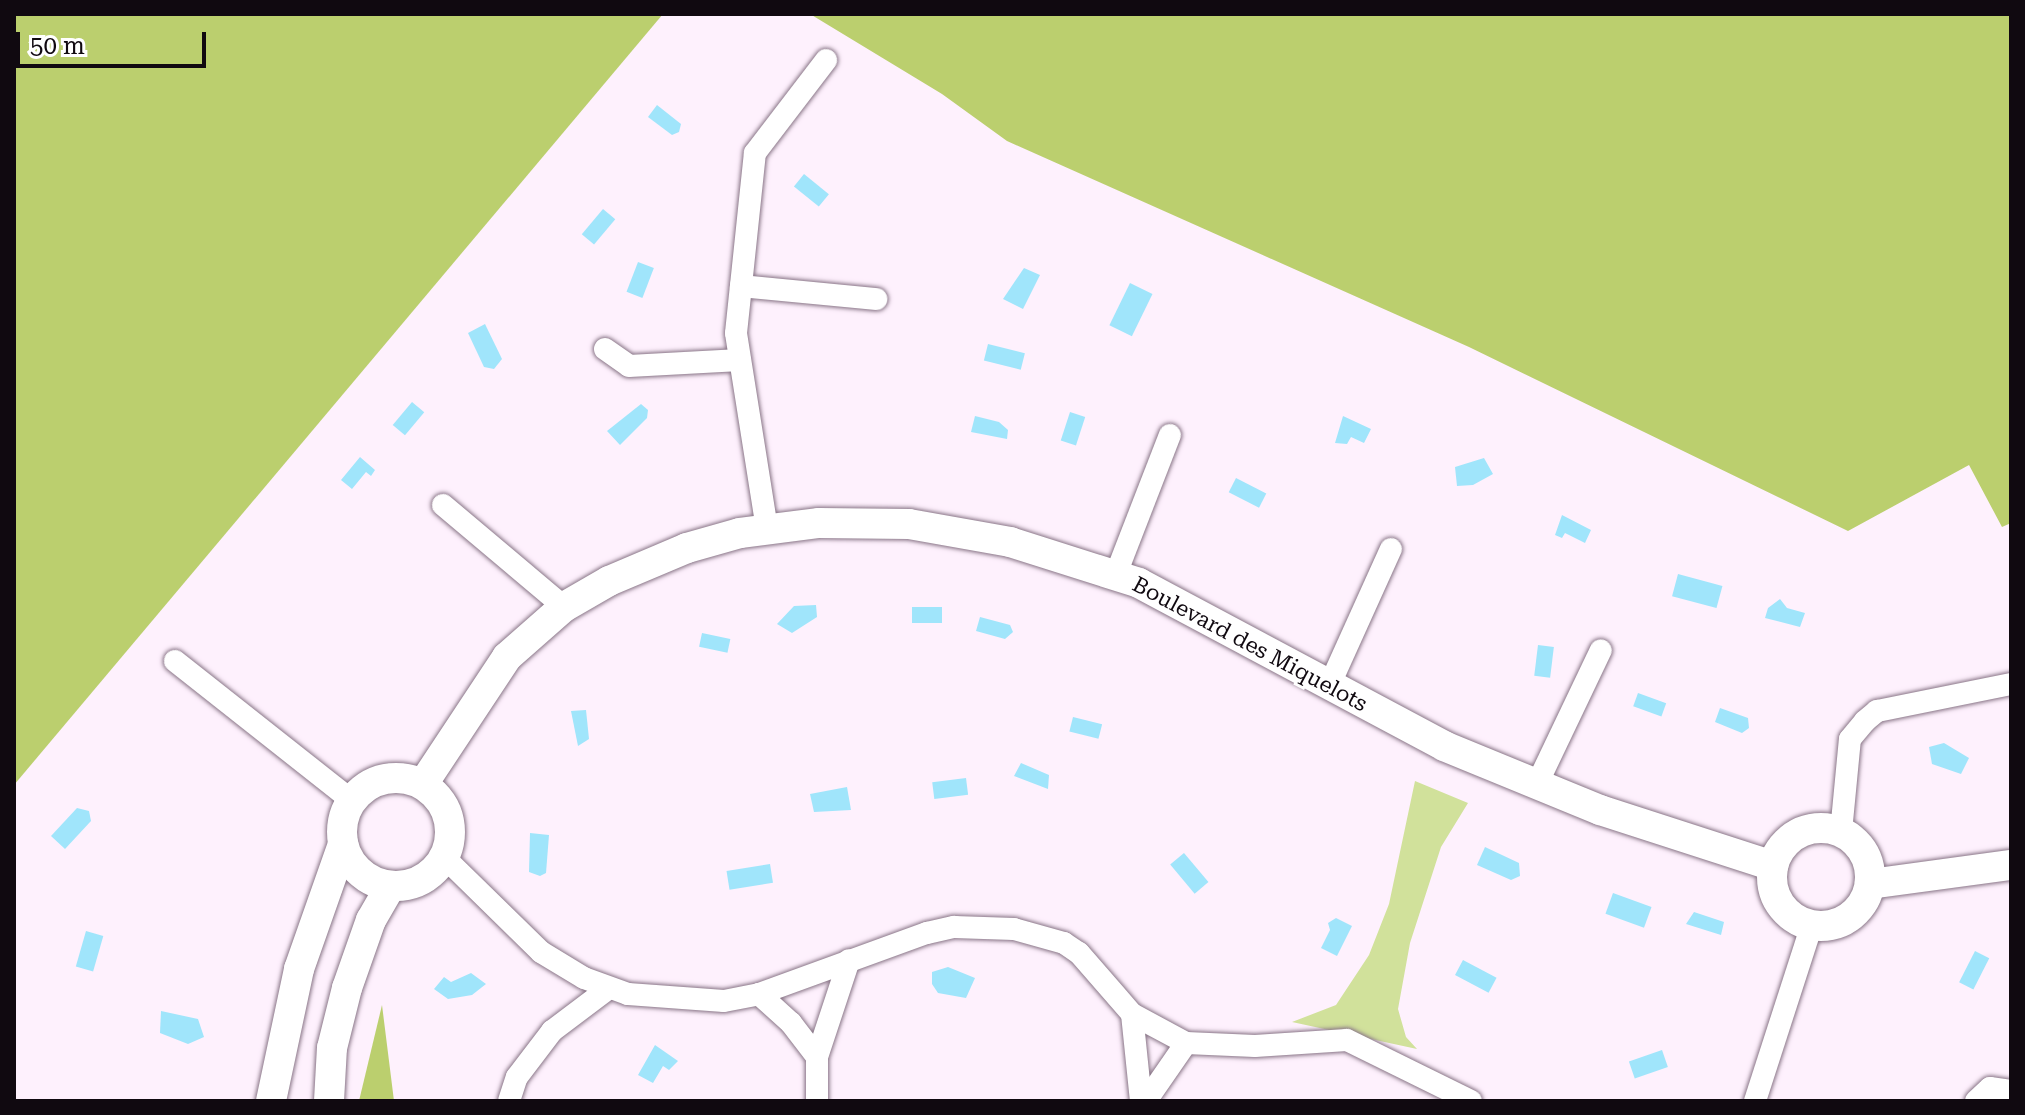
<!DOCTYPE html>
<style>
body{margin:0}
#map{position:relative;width:2025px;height:1115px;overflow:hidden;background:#fef1fd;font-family:"Roboto Serif",serif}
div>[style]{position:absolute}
.green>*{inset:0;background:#d1e19b}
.forest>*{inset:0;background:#bbcf6e}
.water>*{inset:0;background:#a0e5fb;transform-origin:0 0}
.roads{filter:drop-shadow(0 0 2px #897587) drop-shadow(0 0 2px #897587)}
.street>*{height:22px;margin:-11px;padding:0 11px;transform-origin:11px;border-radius:11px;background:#fff}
.secondary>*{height:30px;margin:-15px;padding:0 15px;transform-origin:15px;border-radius:15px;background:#fff}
.secondary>.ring{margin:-15px;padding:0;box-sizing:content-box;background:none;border:30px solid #fff;border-radius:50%}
span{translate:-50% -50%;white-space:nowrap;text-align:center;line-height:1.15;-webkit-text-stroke:6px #fff;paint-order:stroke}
.street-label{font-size:22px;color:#100910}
.frame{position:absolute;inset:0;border:16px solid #100910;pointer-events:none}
.scale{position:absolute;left:16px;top:32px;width:190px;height:36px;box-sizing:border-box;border:4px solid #100910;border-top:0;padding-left:10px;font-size:24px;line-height:28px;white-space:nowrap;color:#100910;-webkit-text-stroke:6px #fff;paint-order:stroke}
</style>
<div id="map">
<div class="green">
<i style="clip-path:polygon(1415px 781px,1468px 803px,1441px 847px,1410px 943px,1398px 1009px,1406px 1037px,1417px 1049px,1292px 1022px,1336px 1005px,1369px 955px,1389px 904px)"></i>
</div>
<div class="forest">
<i style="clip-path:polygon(14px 14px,663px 14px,14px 785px)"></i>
<i style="clip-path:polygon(810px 14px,2011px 14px,2011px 523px,2002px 527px,1969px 465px,1848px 531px,1469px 347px,1007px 141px,942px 94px)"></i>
<i style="clip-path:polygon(382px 1005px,394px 1101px,359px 1101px)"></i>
</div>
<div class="water">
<i style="clip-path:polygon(657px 105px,681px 124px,679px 132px,672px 135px,648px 117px)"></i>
<i style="left:804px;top:174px;width:32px;height:16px;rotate:39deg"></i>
<i style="left:603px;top:209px;width:16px;height:33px;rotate:40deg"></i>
<i style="left:638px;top:262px;width:17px;height:32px;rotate:21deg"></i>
<i style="clip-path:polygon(1024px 268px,1040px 275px,1023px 309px,1003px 299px)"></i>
<i style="left:1130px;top:283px;width:25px;height:47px;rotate:26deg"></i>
<i style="clip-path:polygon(485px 324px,502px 359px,494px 369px,484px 367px,468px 333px)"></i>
<i style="left:988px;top:344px;width:38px;height:17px;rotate:14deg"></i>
<i style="left:412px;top:402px;width:16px;height:30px;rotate:40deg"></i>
<i style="clip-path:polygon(641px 404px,648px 410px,647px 418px,620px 445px,607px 431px)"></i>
<i style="left:1070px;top:412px;width:16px;height:30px;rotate:18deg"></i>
<i style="clip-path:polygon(975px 416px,999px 422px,1008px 430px,1007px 439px,971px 432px)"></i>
<i style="clip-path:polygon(1343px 416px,1371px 429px,1364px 443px,1351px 437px,1347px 444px,1335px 443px)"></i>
<i style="clip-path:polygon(360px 457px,375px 470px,371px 476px,366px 472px,352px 489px,341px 480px)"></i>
<i style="clip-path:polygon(1484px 458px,1493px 474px,1473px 485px,1457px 486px,1455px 467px)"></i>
<i style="left:1236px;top:478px;width:34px;height:16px;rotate:27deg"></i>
<i style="clip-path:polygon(1562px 515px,1591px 530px,1585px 543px,1565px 533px,1562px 538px,1555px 535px)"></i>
<i style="left:1678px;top:574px;width:46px;height:23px;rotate:15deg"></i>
<i style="clip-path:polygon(1780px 599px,1787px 608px,1805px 613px,1800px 627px,1765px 618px,1768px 608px)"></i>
<i style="clip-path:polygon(816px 605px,817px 617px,792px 633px,777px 624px,794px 606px)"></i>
<i style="left:912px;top:607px;width:30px;height:16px"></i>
<i style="clip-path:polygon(980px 617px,1010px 625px,1013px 632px,1005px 639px,976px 631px)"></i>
<i style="left:702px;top:633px;width:29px;height:14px;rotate:12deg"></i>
<i style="left:1538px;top:645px;width:16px;height:31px;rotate:7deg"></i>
<i style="left:1638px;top:693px;width:30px;height:14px;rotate:20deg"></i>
<i style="clip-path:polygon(1720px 708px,1748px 718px,1749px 728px,1742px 733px,1715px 722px)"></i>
<i style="clip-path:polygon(586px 710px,589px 739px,578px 746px,571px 711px)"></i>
<i style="left:1073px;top:717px;width:30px;height:15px;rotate:14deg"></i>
<i style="clip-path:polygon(1944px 743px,1969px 758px,1961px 774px,1932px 764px,1929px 747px)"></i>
<i style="clip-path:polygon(1021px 763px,1049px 775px,1048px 789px,1014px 776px)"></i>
<i style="left:966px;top:778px;width:17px;height:34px;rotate:83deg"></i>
<i style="clip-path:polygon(847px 787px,851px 810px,814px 812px,810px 794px)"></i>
<i style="clip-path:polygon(77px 808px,89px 811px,91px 821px,65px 849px,51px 836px)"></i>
<i style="clip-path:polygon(530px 833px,549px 835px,546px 873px,540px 876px,529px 872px)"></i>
<i style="clip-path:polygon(1485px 847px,1519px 863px,1520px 876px,1511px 880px,1477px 865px)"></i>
<i style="left:1184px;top:853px;width:38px;height:18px;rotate:50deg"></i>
<i style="left:770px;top:864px;width:19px;height:44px;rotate:81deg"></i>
<i style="left:1613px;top:893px;width:41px;height:22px;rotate:20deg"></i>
<i style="clip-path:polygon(1694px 912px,1724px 922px,1721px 935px,1686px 924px)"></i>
<i style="clip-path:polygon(1336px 918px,1352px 926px,1337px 956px,1321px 948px,1330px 930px,1328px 923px)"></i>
<i style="left:86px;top:931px;width:18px;height:37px;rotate:16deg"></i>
<i style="left:1975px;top:951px;width:16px;height:35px;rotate:27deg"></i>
<i style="left:1463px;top:960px;width:38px;height:17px;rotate:28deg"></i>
<i style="clip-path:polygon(948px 967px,975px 978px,966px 998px,938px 993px,932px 984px,932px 972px)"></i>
<i style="clip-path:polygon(471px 973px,486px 984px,472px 995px,448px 999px,434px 989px,444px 977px,451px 982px)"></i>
<i style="clip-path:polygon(161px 1011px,198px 1019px,204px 1037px,188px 1044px,160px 1033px)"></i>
<i style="clip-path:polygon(655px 1045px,678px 1061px,669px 1070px,663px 1066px,653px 1083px,638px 1075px)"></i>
<i style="left:1662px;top:1050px;width:18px;height:35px;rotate:71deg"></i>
</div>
<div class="roads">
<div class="street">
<i style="left:741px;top:286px;width:136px;rotate:5.5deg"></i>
<i style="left:605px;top:349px;width:29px;rotate:35deg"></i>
<i style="left:629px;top:366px;width:111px;rotate:-3.1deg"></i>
<i style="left:443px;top:505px;width:158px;rotate:40.1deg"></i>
<i style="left:767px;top:529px;width:198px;rotate:-99deg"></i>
<i style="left:736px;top:333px;width:181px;rotate:-84deg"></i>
<i style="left:755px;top:153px;width:117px;rotate:-52.6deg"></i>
<i style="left:1116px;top:574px;width:149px;rotate:-68.8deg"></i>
<i style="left:175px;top:661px;width:224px;rotate:38.3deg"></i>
<i style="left:1330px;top:684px;width:148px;rotate:-65.7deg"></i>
<i style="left:1537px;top:784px;width:148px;rotate:-64.5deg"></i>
<i style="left:1841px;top:832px;width:93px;rotate:-84.5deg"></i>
<i style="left:1850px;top:739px;width:23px;rotate:-50deg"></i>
<i style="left:1865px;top:721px;width:16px;rotate:-40deg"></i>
<i style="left:1877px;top:711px;width:137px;rotate:-11.4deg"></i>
<i style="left:444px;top:857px;width:136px;rotate:44.4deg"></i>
<i style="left:541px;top:952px;width:50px;rotate:31.2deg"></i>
<i style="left:584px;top:978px;width:47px;rotate:20deg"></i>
<i style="left:628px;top:994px;width:96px;rotate:4.2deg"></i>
<i style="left:724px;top:1001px;width:36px;rotate:-11deg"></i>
<i style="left:759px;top:994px;width:179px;rotate:-20deg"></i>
<i style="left:927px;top:933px;width:28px;rotate:-13deg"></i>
<i style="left:954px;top:927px;width:60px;rotate:1.9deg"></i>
<i style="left:1014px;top:929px;width:52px;rotate:15.6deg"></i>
<i style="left:1064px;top:943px;width:18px;rotate:34deg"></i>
<i style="left:1079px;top:953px;width:81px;rotate:49deg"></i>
<i style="left:1132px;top:1014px;width:61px;rotate:28.2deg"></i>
<i style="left:1186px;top:1043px;width:69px;rotate:2.5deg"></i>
<i style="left:1255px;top:1046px;width:92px;rotate:-3.7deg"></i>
<i style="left:1347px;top:1040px;width:138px;rotate:26.2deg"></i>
<i style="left:759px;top:994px;width:43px;rotate:42.2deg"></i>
<i style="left:791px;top:1023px;width:43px;rotate:52.6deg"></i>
<i style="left:1132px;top:1014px;width:87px;rotate:84.1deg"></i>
<i style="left:509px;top:1101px;width:25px;rotate:-72deg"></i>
<i style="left:517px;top:1077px;width:58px;rotate:-52.7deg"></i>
<i style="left:552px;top:1031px;width:71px;rotate:-37deg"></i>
<i style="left:817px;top:1101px;width:44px;rotate:-90deg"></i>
<i style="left:817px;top:1057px;width:102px;rotate:-71.7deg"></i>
<i style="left:1146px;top:1101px;width:70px;rotate:-55.4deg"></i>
<i style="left:1755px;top:1101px;width:185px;rotate:-72.1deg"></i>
<i style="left:1976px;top:1101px;width:19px;rotate:-43deg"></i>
<i style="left:1990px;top:1088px;width:21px;rotate:8deg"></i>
</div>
<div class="secondary">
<i class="ring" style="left:342px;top:778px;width:78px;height:78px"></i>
<i style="left:423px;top:784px;width:152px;rotate:-56.5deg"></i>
<i style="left:507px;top:657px;width:76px;rotate:-41.3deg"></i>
<i style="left:564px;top:607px;width:52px;rotate:-30deg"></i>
<i style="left:609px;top:581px;width:85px;rotate:-22.9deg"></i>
<i style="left:687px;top:548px;width:55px;rotate:-15.8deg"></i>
<i style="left:740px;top:533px;width:80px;rotate:-7.2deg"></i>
<i style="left:819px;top:523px;width:90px;rotate:0.6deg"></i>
<i style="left:909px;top:524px;width:103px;rotate:10.1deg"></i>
<i style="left:1010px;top:542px;width:135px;rotate:17.6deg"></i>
<i style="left:1139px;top:583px;width:346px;rotate:28.1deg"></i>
<i style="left:1444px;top:746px;width:169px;rotate:22.3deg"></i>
<i style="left:1600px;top:810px;width:182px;rotate:17.9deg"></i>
<i class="ring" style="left:1772px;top:828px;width:68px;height:68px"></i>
<i style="left:1870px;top:884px;width:142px;rotate:-7.7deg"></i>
<i style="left:271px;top:1101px;width:135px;rotate:-78deg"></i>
<i style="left:299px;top:969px;width:133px;rotate:-70.6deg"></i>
<i style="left:329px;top:1101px;width:53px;rotate:-86.8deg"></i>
<i style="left:332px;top:1048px;width:62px;rotate:-76deg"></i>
<i style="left:347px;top:988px;width:72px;rotate:-70.6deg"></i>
<i style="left:371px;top:920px;width:39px;rotate:-60deg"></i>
</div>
</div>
<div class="street-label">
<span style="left:1250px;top:644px;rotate:28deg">Boulevard des Miquelots</span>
</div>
<div class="frame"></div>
<div class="scale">50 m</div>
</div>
